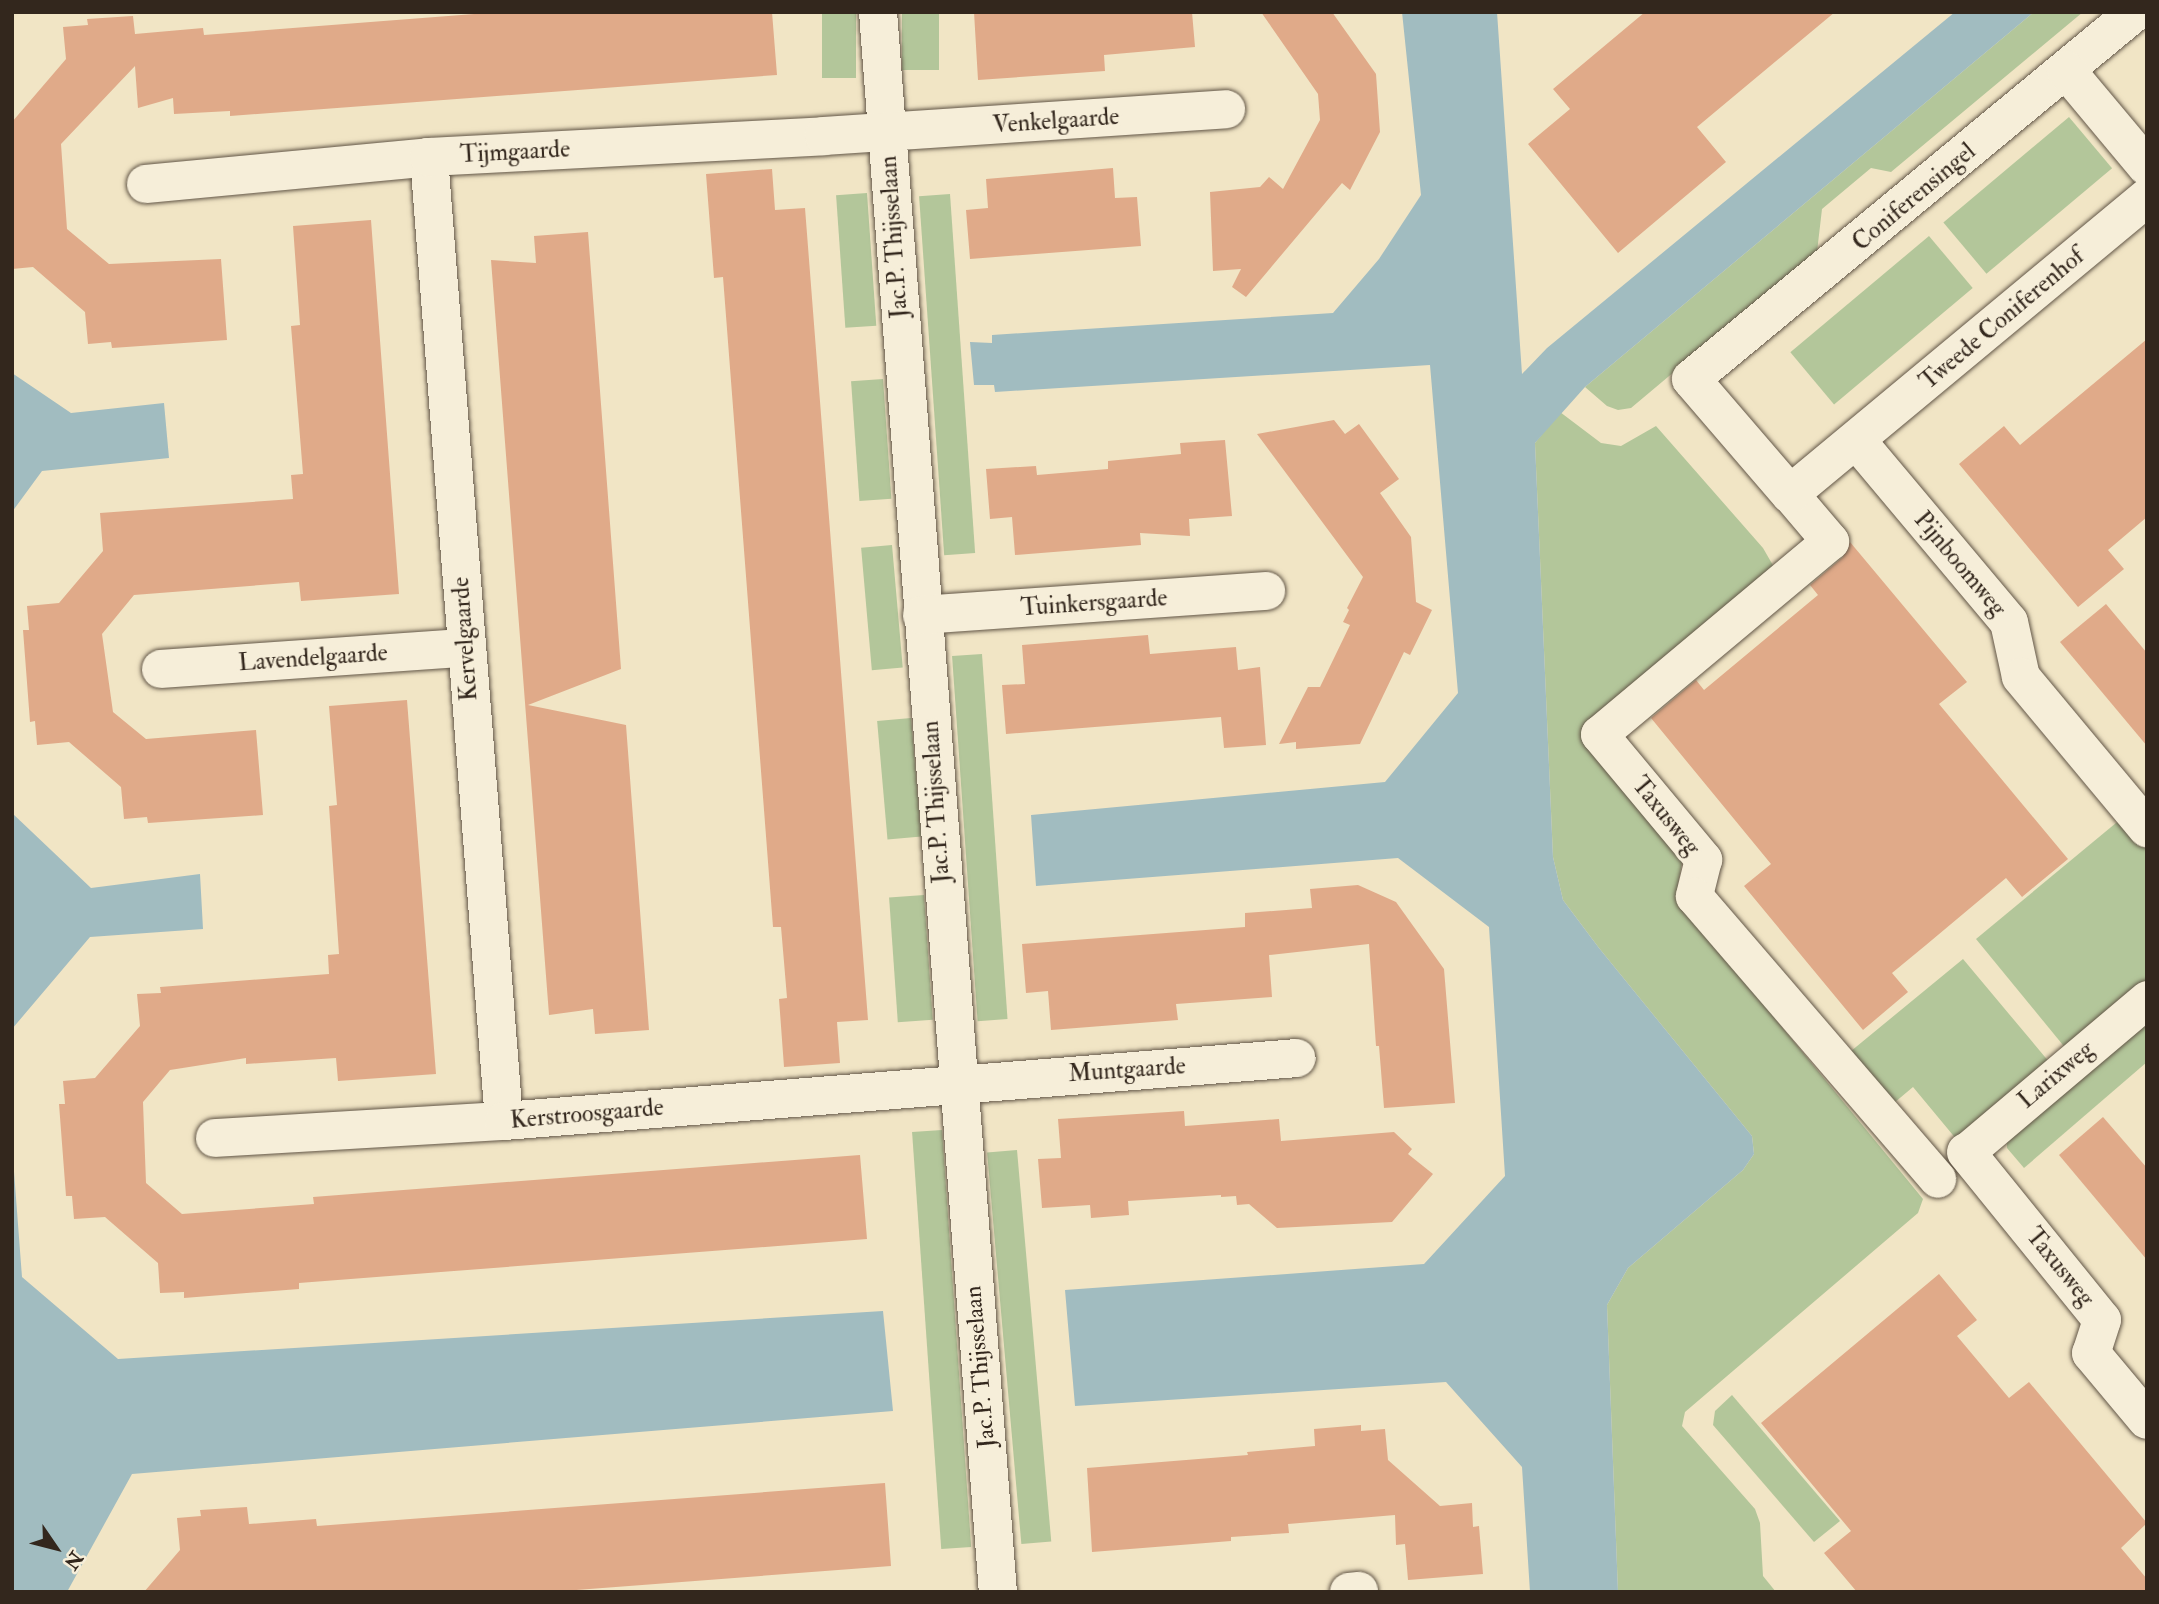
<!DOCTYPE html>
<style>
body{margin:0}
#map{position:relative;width:2159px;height:1604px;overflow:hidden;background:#f1e5c5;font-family:"IM FELL Double Pica",serif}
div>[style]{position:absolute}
.green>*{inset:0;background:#b3c69a;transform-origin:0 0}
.water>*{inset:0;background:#a1bcc0}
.building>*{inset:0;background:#e0aa89}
.roads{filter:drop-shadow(0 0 2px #625647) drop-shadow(0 0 2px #625647)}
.pedestrian>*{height:37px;margin:-18.5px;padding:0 18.5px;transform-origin:18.5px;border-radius:18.5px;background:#f6eed9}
.minor>*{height:38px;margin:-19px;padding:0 19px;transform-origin:19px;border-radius:19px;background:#f6eed9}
span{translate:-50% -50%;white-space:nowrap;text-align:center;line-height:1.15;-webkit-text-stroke:6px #f6eed9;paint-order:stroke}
.street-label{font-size:24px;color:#33271d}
.frame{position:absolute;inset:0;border:14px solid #33271d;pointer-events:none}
.north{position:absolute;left:21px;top:1513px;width:70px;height:70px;-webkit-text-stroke:5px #f6eed9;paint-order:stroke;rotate:125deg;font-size:19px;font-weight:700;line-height:28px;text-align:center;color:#33271d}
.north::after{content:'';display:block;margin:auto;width:24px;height:32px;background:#33271d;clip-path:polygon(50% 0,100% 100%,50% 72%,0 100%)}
</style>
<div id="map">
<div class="green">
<i style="left:822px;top:12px;width:34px;height:66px"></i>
<i style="left:902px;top:12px;width:37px;height:58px"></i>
<i style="clip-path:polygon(2034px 12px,2083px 12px,1891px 172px,1871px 168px,1822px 209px,1817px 252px,1631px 408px,1618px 410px,1607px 406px,1585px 387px)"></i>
<i style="left:2069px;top:117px;width:67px;height:164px;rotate:50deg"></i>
<i style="left:867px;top:193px;width:133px;height:31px;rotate:86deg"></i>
<i style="left:950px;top:194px;width:360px;height:31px;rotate:86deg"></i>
<i style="left:1929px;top:236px;width:68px;height:181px;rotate:50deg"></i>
<i style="left:883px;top:379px;width:120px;height:32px;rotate:86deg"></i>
<i style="clip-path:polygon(1560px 412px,1601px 443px,1621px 446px,1656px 426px,1763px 548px,1778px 574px,1586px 739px,1683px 856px,1676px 898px,1923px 1199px,1918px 1213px,1685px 1412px,1682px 1426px,1755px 1509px,1760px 1523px,1763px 1576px,1776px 1592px,1618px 1592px,1607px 1305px,1628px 1268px,1743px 1170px,1754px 1154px,1752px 1136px,1599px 948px,1563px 900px,1553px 857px,1535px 443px)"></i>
<i style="left:892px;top:545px;width:123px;height:31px;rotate:85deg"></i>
<i style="left:982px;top:654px;width:366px;height:30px;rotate:86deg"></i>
<i style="left:911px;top:718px;width:119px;height:34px;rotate:85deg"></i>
<i style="clip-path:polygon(2122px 818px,2147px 848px,2147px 984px,2067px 1050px,1976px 939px)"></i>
<i style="left:924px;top:895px;width:125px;height:35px;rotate:86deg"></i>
<i style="clip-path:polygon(1963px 959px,2050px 1063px,1957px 1140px,1913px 1087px,1888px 1108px,1845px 1056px)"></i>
<i style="clip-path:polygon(2147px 1015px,2147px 1062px,2024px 1168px,2007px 1148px,2007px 1139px)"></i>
<i style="left:942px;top:1130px;width:418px;height:30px;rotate:86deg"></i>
<i style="left:1017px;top:1150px;width:393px;height:30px;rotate:85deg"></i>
<i style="clip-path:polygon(1732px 1395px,1840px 1521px,1814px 1542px,1713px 1425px,1715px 1411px)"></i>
</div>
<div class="water">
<i style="clip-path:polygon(1402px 12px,1497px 12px,1522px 374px,1547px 348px,1955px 12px,2034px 12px,1585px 387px,1535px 443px,1553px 857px,1563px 900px,1599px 948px,1752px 1136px,1754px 1154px,1743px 1170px,1628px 1268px,1607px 1305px,1618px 1592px,1530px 1592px,1522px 1467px,1446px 1382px,1075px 1406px,1065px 1290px,1424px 1264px,1505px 1176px,1489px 927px,1398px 858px,1036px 886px,1031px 815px,1385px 782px,1458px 693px,1430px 365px,995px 392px,994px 385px,974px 385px,970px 342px,992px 343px,992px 335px,1333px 313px,1379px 259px,1421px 195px)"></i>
<i style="clip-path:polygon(12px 373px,71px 413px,164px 403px,169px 458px,42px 471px,12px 512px)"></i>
<i style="clip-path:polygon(12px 813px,91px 888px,200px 874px,203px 929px,90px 937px,12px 1029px)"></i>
<i style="clip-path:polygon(12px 1145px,22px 1277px,118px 1359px,883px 1311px,893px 1411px,132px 1474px,67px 1592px,12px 1592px)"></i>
</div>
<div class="building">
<i style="clip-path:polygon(500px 12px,772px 12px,777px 75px,230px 116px,230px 111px,174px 114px,173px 98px,138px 108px,135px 66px,61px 144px,67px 229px,109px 264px,221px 259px,227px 340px,112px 348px,111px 342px,88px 344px,85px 312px,33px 267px,12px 269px,12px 122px,66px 59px,63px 27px,88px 25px,87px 19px,133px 16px,135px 34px,203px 28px,204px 35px)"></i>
<i style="clip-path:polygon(974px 12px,1192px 12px,1195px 47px,1104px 55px,1105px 71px,978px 80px)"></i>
<i style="clip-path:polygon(1261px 12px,1332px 12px,1376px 74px,1380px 132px,1350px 190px,1342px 183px,1246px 297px,1232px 287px,1241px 269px,1213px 271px,1210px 192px,1260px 187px,1269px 177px,1283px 189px,1320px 120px,1318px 94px)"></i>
<i style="clip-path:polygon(1645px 12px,1835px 12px,1697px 127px,1726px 162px,1618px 253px,1528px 144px,1570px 109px,1553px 89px)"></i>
<i style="clip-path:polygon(1113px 168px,1115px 198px,1137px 197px,1141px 246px,970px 259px,966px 210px,988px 208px,986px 179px)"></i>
<i style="clip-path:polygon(772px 169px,775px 210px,805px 208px,868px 1020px,837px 1022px,840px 1063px,784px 1067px,779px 999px,787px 998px,784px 962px,781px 927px,773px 927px,723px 277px,714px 278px,706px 174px)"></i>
<i style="clip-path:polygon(371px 220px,399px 594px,301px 601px,299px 582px,134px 595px,102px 634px,113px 712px,146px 739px,256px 730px,263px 815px,148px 823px,147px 817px,124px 819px,121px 787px,69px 742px,37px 745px,35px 721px,30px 722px,23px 630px,29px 630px,27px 606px,59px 603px,103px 551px,100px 513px,293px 499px,291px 475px,303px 474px,291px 326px,300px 325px,293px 226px)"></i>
<i style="clip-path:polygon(588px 232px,621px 669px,528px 705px,626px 725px,649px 1030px,595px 1034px,593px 1009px,549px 1015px,491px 260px,536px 263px,534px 236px)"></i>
<i style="clip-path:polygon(2147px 339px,2147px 517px,2108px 550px,2124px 569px,2078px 607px,1959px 464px,2004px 426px,2020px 445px)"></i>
<i style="clip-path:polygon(1334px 420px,1345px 434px,1359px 424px,1399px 479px,1380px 493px,1411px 537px,1416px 602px,1432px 610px,1410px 655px,1404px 652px,1360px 744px,1296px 749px,1296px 742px,1279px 744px,1308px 687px,1320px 687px,1350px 625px,1343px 622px,1349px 610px,1347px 608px,1363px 577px,1257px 434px)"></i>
<i style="clip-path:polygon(1225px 440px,1232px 516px,1189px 519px,1190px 536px,1140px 533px,1141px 545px,1015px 555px,1012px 517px,990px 519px,986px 469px,1036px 466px,1037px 475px,1108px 469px,1108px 461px,1181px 454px,1180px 443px)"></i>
<i style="clip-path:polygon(1850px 542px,1967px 682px,1939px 704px,2068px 859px,2022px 897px,2006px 878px,1926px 945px,1892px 973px,1908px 992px,1863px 1030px,1744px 886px,1771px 864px,1651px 718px,1696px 680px,1704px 690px,1818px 595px,1810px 585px,1843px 557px)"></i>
<i style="clip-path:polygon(2106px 604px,2147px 653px,2147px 746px,2060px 642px)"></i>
<i style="clip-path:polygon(1148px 635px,1150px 654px,1236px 647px,1238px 670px,1260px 667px,1266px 745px,1224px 748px,1221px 717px,1006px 734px,1002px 685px,1025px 684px,1022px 645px)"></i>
<i style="clip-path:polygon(407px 700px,436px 1074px,338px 1081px,336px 1058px,246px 1064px,246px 1058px,170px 1070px,143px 1102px,146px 1183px,182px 1214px,314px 1204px,313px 1197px,860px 1155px,867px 1239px,299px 1283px,299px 1289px,184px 1298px,184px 1292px,160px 1293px,158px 1263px,105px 1217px,74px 1219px,72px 1196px,66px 1196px,59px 1104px,65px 1104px,63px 1081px,95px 1078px,140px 1026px,137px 994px,161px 993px,160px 987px,329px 974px,328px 955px,339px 954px,329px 806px,337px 805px,329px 706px)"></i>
<i style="clip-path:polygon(1358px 885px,1396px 902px,1444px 969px,1455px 1103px,1384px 1108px,1379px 1046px,1376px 1046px,1369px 944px,1269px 955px,1272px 997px,1176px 1004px,1178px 1020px,1051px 1030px,1048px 991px,1026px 993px,1022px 944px,1245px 927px,1245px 913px,1312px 908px,1310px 889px)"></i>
<i style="clip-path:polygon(1184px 1111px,1185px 1126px,1279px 1119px,1281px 1141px,1394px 1132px,1412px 1149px,1408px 1154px,1433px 1174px,1392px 1222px,1277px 1228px,1249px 1204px,1237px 1205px,1236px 1196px,1221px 1197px,1221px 1195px,1128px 1201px,1129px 1215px,1091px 1218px,1090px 1205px,1042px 1208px,1038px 1159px,1061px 1158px,1058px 1119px)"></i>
<i style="clip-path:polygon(2103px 1117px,2147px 1168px,2147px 1260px,2059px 1155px)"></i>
<i style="clip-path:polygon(1939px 1274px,1977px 1320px,1957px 1336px,2009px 1398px,2029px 1382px,2147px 1523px,2121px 1548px,2147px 1579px,2147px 1592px,1857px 1592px,1824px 1553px,1851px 1531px,1761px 1423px)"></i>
<i style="clip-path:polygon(1361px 1425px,1361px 1431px,1385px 1429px,1388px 1460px,1440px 1506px,1472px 1503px,1473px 1527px,1479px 1526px,1483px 1574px,1408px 1580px,1405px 1544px,1396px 1545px,1395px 1515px,1288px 1524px,1289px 1533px,1231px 1537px,1231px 1541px,1092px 1552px,1087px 1468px,1248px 1455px,1247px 1452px,1315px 1446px,1314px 1429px)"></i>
<i style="clip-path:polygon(885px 1483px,891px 1566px,550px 1592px,144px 1592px,180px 1550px,177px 1518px,201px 1516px,200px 1510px,247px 1507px,249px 1524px,316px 1519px,317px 1526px)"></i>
</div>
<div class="roads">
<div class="pedestrian">
<i style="left:1790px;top:494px;width:62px;rotate:49.6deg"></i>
<i style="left:1830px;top:541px;width:301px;rotate:140.1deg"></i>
<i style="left:1599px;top:734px;width:163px;rotate:50.2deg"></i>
<i style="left:1703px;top:859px;width:38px;rotate:104deg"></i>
<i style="left:1694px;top:896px;width:373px;rotate:49.3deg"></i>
<i style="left:1966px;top:1152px;width:237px;rotate:-40.2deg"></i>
</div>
<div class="minor">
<i style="left:878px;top:12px;width:1585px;rotate:85.66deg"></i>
<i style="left:2135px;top:12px;width:576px;rotate:140.42deg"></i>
<i style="left:1691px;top:379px;width:152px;rotate:49.3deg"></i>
<i style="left:1790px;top:494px;width:464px;rotate:-39.7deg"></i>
<i style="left:2066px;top:70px;width:126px;rotate:50.1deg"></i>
<i style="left:429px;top:157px;width:967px;rotate:85.55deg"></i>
<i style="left:146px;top:184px;width:284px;rotate:-5.4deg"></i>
<i style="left:429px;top:157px;width:396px;rotate:-3deg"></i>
<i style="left:824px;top:136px;width:403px;rotate:-3.8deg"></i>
<i style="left:1857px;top:441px;width:236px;rotate:50deg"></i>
<i style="left:2009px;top:622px;width:56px;rotate:77.7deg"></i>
<i style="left:2021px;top:677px;width:197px;rotate:50.2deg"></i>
<i style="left:922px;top:615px;width:345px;rotate:-4deg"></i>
<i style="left:161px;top:669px;width:305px;rotate:-4deg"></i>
<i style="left:215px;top:1138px;width:289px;rotate:-3.4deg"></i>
<i style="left:504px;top:1121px;width:795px;rotate:-4.54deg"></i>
<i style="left:1966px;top:1152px;width:216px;rotate:51deg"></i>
<i style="left:2102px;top:1320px;width:35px;rotate:108deg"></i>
<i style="left:2091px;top:1353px;width:87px;rotate:50.1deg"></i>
<i style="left:1349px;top:1592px;width:10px;rotate:-6deg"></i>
</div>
</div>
<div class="street-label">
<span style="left:1056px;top:121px;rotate:-4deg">Venkelgaarde</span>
<span style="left:515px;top:152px;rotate:-3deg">Tijmgaarde</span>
<span style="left:1914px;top:197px;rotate:-40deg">Coniferensingel</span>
<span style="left:894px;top:237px;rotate:-94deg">Jac.P. Thijsselaan</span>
<span style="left:2002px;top:319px;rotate:-40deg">Tweede Coniferenhof</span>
<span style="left:1960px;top:564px;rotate:50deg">Pijnboomweg</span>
<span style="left:1094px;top:603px;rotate:-4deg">Tuinkersgaarde</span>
<span style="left:465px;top:639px;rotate:-94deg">Kervelgaarde</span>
<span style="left:313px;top:658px;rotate:-4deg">Lavendelgaarde</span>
<span style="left:936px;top:802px;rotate:-94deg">Jac.P. Thijsselaan</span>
<span style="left:1666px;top:816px;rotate:51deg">Taxusweg</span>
<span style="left:1127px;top:1070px;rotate:-4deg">Muntgaarde</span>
<span style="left:2056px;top:1075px;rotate:-40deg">Larixweg</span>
<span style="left:587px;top:1114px;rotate:-5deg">Kerstroosgaarde</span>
<span style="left:2060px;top:1267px;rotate:51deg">Taxusweg</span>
<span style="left:980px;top:1367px;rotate:-95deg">Jac.P. Thijsselaan</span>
</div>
<div class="frame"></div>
<div class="north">N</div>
</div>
